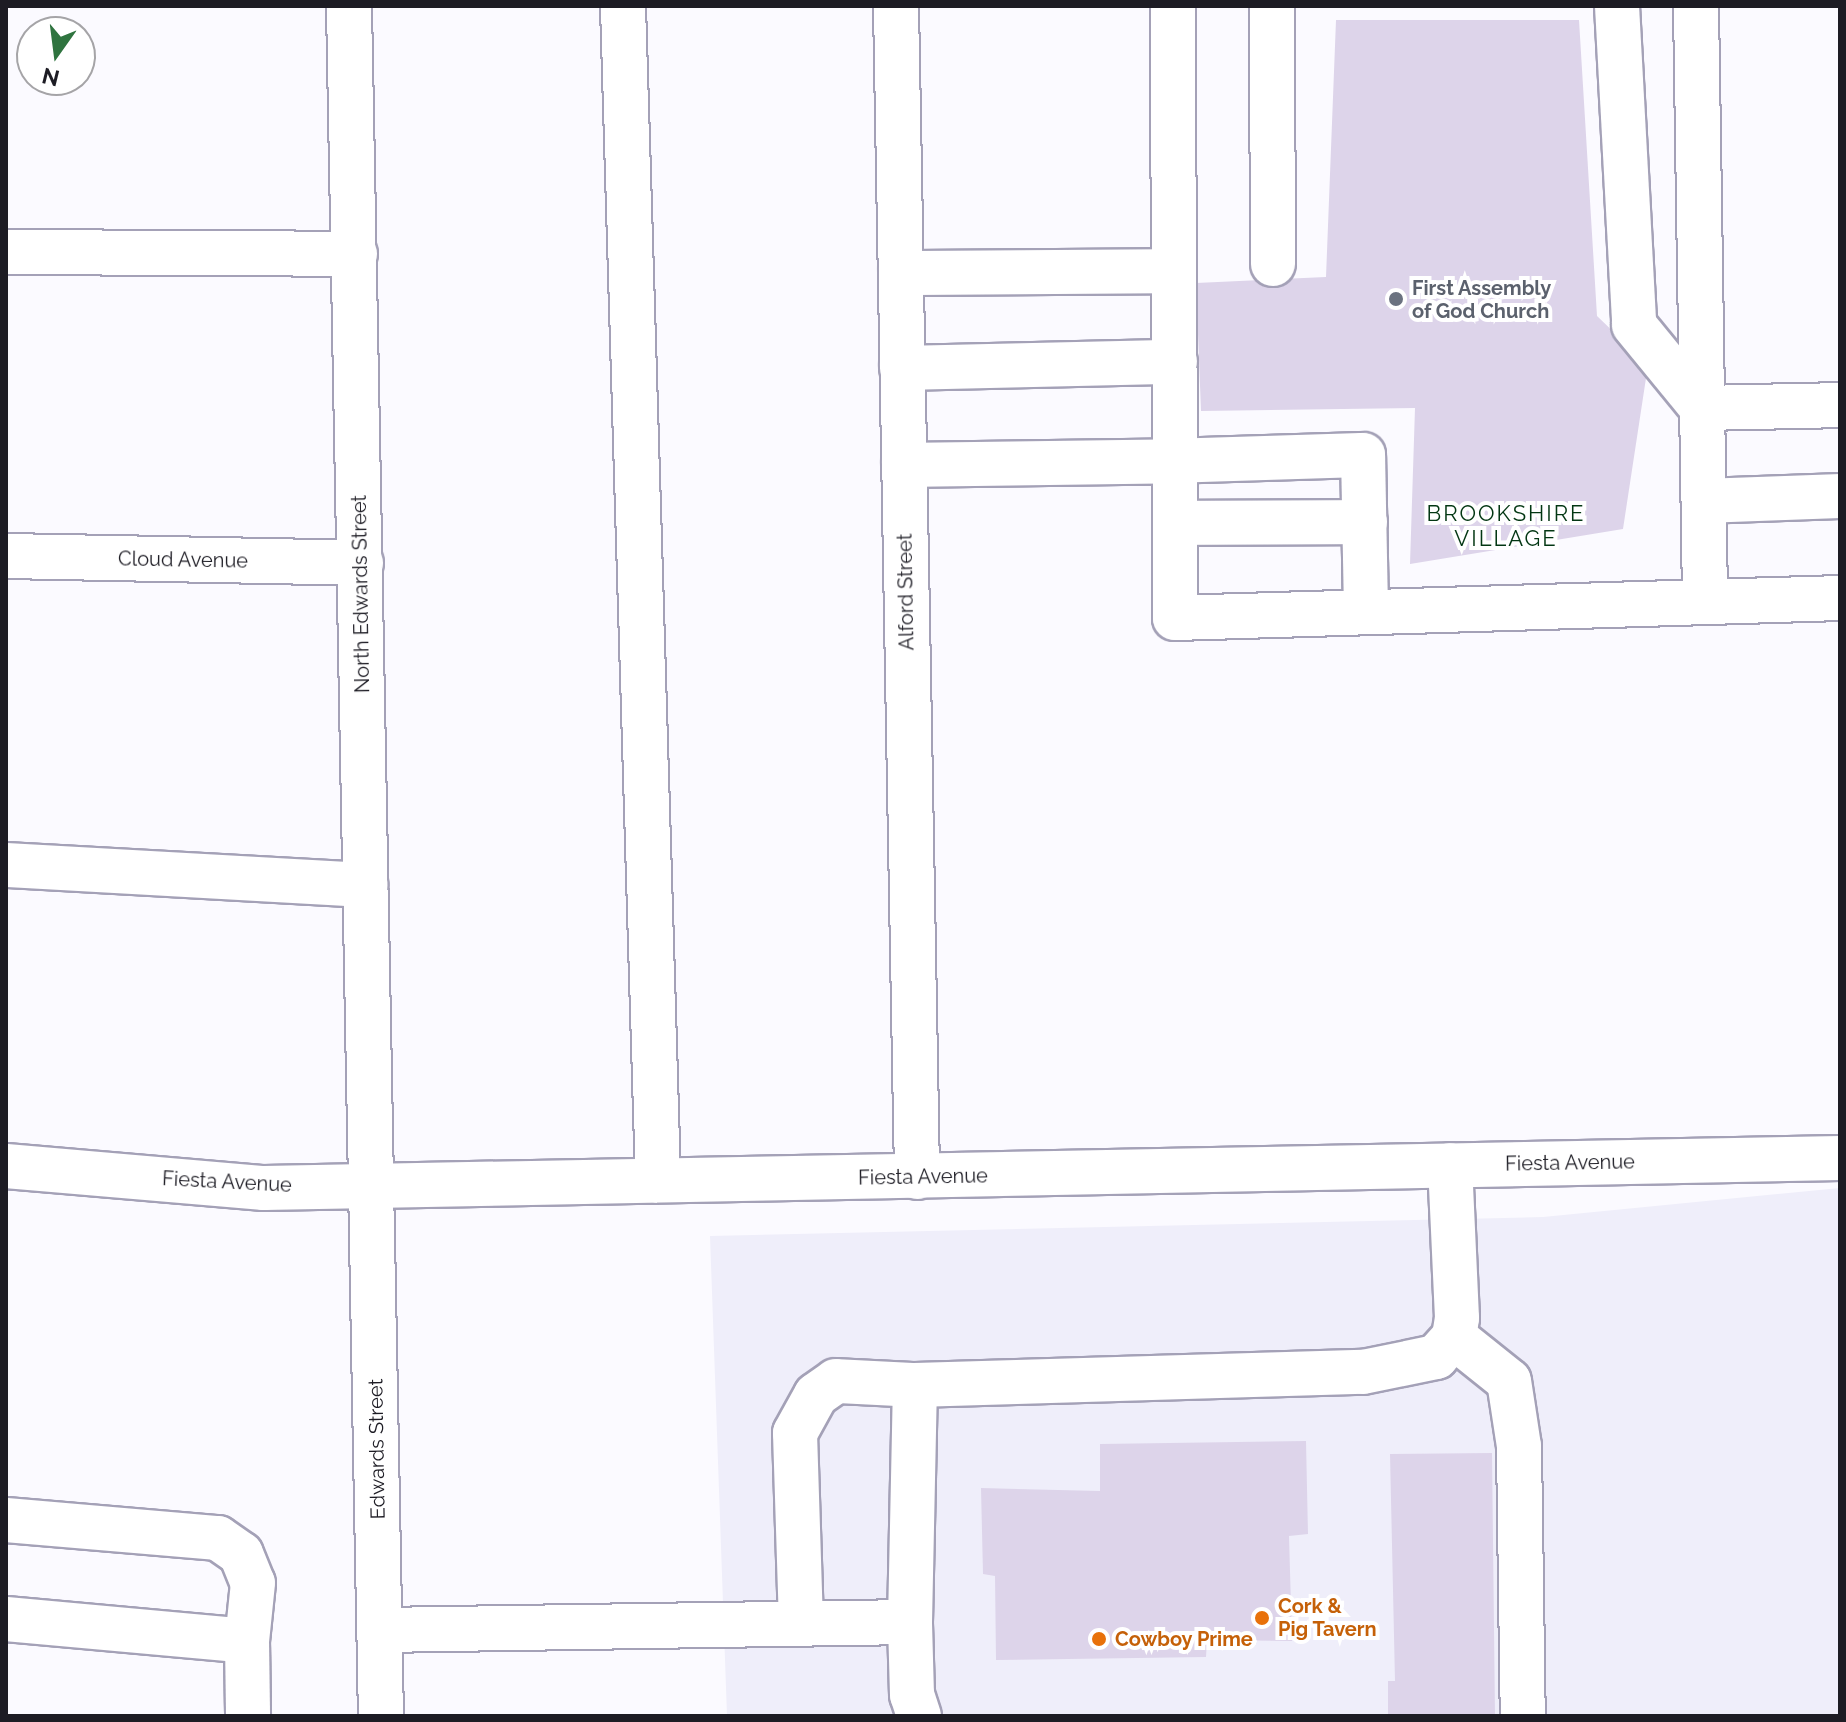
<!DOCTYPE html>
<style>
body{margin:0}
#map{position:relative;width:1846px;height:1722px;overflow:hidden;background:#fbfaff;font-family:Raleway,sans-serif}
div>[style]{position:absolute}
.built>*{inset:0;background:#efeefa}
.building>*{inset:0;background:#ddd4ea}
.roads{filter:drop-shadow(2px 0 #a4a1b7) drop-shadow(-2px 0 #a4a1b7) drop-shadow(0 2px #a4a1b7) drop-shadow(0 -2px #a4a1b7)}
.minor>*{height:44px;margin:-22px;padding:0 22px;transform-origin:22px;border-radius:22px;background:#fff}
.dots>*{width:22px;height:22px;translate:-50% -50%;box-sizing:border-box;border:4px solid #fff;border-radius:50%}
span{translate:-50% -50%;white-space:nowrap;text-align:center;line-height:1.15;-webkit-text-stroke:8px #fff;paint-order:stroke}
.worship-label{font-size:20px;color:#5b616d;font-weight:700}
.left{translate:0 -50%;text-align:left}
.street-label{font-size:20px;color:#1d1c24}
.food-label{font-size:20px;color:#c56008;font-weight:700}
.neighbourhood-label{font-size:22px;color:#033713;letter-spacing:2px}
.frame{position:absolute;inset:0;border:8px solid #1d1c24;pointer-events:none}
.north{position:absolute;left:16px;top:16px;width:80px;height:80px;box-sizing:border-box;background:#fff;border:2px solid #a5a4a7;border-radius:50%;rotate:194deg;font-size:22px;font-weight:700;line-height:32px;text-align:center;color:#1d1c24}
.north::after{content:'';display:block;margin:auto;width:28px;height:36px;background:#2f743f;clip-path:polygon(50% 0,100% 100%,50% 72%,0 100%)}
</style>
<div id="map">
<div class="built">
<div style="clip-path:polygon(1840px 1188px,1840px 1716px,727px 1716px,710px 1236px,1543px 1217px)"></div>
</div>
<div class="building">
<div style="clip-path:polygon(1336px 20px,1579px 20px,1597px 316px,1648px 365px,1623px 529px,1410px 564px,1415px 408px,1201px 411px,1196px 283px,1326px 277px)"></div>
<div style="clip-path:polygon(1306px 1441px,1308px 1534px,1289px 1536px,1292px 1641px,1207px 1640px,1206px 1657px,996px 1660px,995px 1576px,983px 1574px,981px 1488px,1100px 1491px,1100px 1444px)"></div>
<div style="clip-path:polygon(1492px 1453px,1495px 1716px,1388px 1716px,1388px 1681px,1395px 1681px,1390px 1454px)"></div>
</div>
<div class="roads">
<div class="minor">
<div style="left:349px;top:6px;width:1710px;rotate:88.93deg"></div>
<div style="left:623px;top:6px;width:1175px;rotate:88.29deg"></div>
<div style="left:896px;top:6px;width:1171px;rotate:88.97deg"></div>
<div style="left:1272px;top:6px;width:258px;rotate:89.8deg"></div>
<div style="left:1617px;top:6px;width:319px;rotate:86.9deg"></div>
<div style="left:1634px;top:325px;width:107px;rotate:50.7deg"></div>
<div style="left:1702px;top:408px;width:138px;rotate:-1.2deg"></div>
<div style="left:1696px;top:6px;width:596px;rotate:89.13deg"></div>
<div style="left:6px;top:252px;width:349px;rotate:0.3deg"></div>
<div style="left:901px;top:273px;width:273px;rotate:-0.4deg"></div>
<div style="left:902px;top:368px;width:273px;rotate:-1.3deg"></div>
<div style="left:904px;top:465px;width:271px;rotate:-0.8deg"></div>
<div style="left:1175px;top:461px;width:455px;rotate:-90.3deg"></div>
<div style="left:1704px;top:501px;width:136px;rotate:-2.1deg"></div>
<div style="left:1176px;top:523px;width:189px;rotate:-0.3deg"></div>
<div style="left:6px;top:556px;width:355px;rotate:1.1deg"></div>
<div style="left:1366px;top:610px;width:155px;rotate:-91.1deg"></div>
<div style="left:1363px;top:455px;width:188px;rotate:178.2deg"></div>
<div style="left:1175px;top:461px;width:157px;rotate:90deg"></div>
<div style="left:1175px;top:618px;width:665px;rotate:-1.72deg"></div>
<div style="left:6px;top:865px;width:360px;rotate:3.2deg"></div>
<div style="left:6px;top:1166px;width:259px;rotate:4.9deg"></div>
<div style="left:264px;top:1188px;width:1576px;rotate:-1.09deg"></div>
<div style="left:1454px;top:1337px;width:70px;rotate:38.7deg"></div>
<div style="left:1509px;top:1381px;width:66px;rotate:81.3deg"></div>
<div style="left:1519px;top:1446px;width:270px;rotate:89.2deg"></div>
<div style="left:6px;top:1520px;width:213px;rotate:4.9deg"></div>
<div style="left:218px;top:1538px;width:28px;rotate:35deg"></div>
<div style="left:241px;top:1554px;width:31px;rotate:68deg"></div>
<div style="left:253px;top:1583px;width:58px;rotate:95.9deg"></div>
<div style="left:6px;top:1619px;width:242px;rotate:5.2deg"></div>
<div style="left:247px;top:1641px;width:75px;rotate:89.2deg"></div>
<div style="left:801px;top:1624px;width:191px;rotate:-91.8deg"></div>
<div style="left:795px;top:1433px;width:43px;rotate:-61.1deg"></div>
<div style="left:816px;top:1395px;width:24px;rotate:-35deg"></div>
<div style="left:836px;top:1381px;width:79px;rotate:2.9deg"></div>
<div style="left:379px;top:1630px;width:531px;rotate:-0.86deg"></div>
<div style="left:919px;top:1716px;width:22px;rotate:-108deg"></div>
<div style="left:912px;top:1695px;width:73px;rotate:-91.6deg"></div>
<div style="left:910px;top:1622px;width:237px;rotate:-88.8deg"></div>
<div style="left:915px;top:1385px;width:448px;rotate:-1.7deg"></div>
<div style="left:1363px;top:1372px;width:75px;rotate:-11.6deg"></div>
<div style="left:1436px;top:1357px;width:27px;rotate:-48deg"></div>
<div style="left:1454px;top:1337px;width:19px;rotate:-81deg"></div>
<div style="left:1457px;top:1318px;width:153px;rotate:-92.6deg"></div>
</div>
</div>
<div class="dots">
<div style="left:1396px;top:299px;background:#6b7280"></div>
<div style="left:1262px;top:1618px;background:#e8710a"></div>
<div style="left:1099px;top:1639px;background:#e8710a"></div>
</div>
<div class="worship-label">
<span class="left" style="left:1412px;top:300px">First Assembly<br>of God Church</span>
</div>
<div class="street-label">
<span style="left:183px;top:560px;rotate:1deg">Cloud Avenue</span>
<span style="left:906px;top:592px;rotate:-91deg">Alford Street</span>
<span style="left:361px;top:594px;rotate:-91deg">North Edwards Street</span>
<span style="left:1570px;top:1163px;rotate:-1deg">Fiesta Avenue</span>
<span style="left:923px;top:1177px;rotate:-1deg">Fiesta Avenue</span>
<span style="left:227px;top:1182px;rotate:3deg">Fiesta Avenue</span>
<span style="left:377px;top:1449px;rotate:-91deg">Edwards Street</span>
</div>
<div class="food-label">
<span class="left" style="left:1278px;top:1618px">Cork &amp;<br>Pig Tavern</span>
<span class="left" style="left:1115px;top:1639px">Cowboy Prime</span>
</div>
<div class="neighbourhood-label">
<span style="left:1506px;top:526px">BROOKSHIRE<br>VILLAGE</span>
</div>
<div class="frame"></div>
<div class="north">N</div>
</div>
